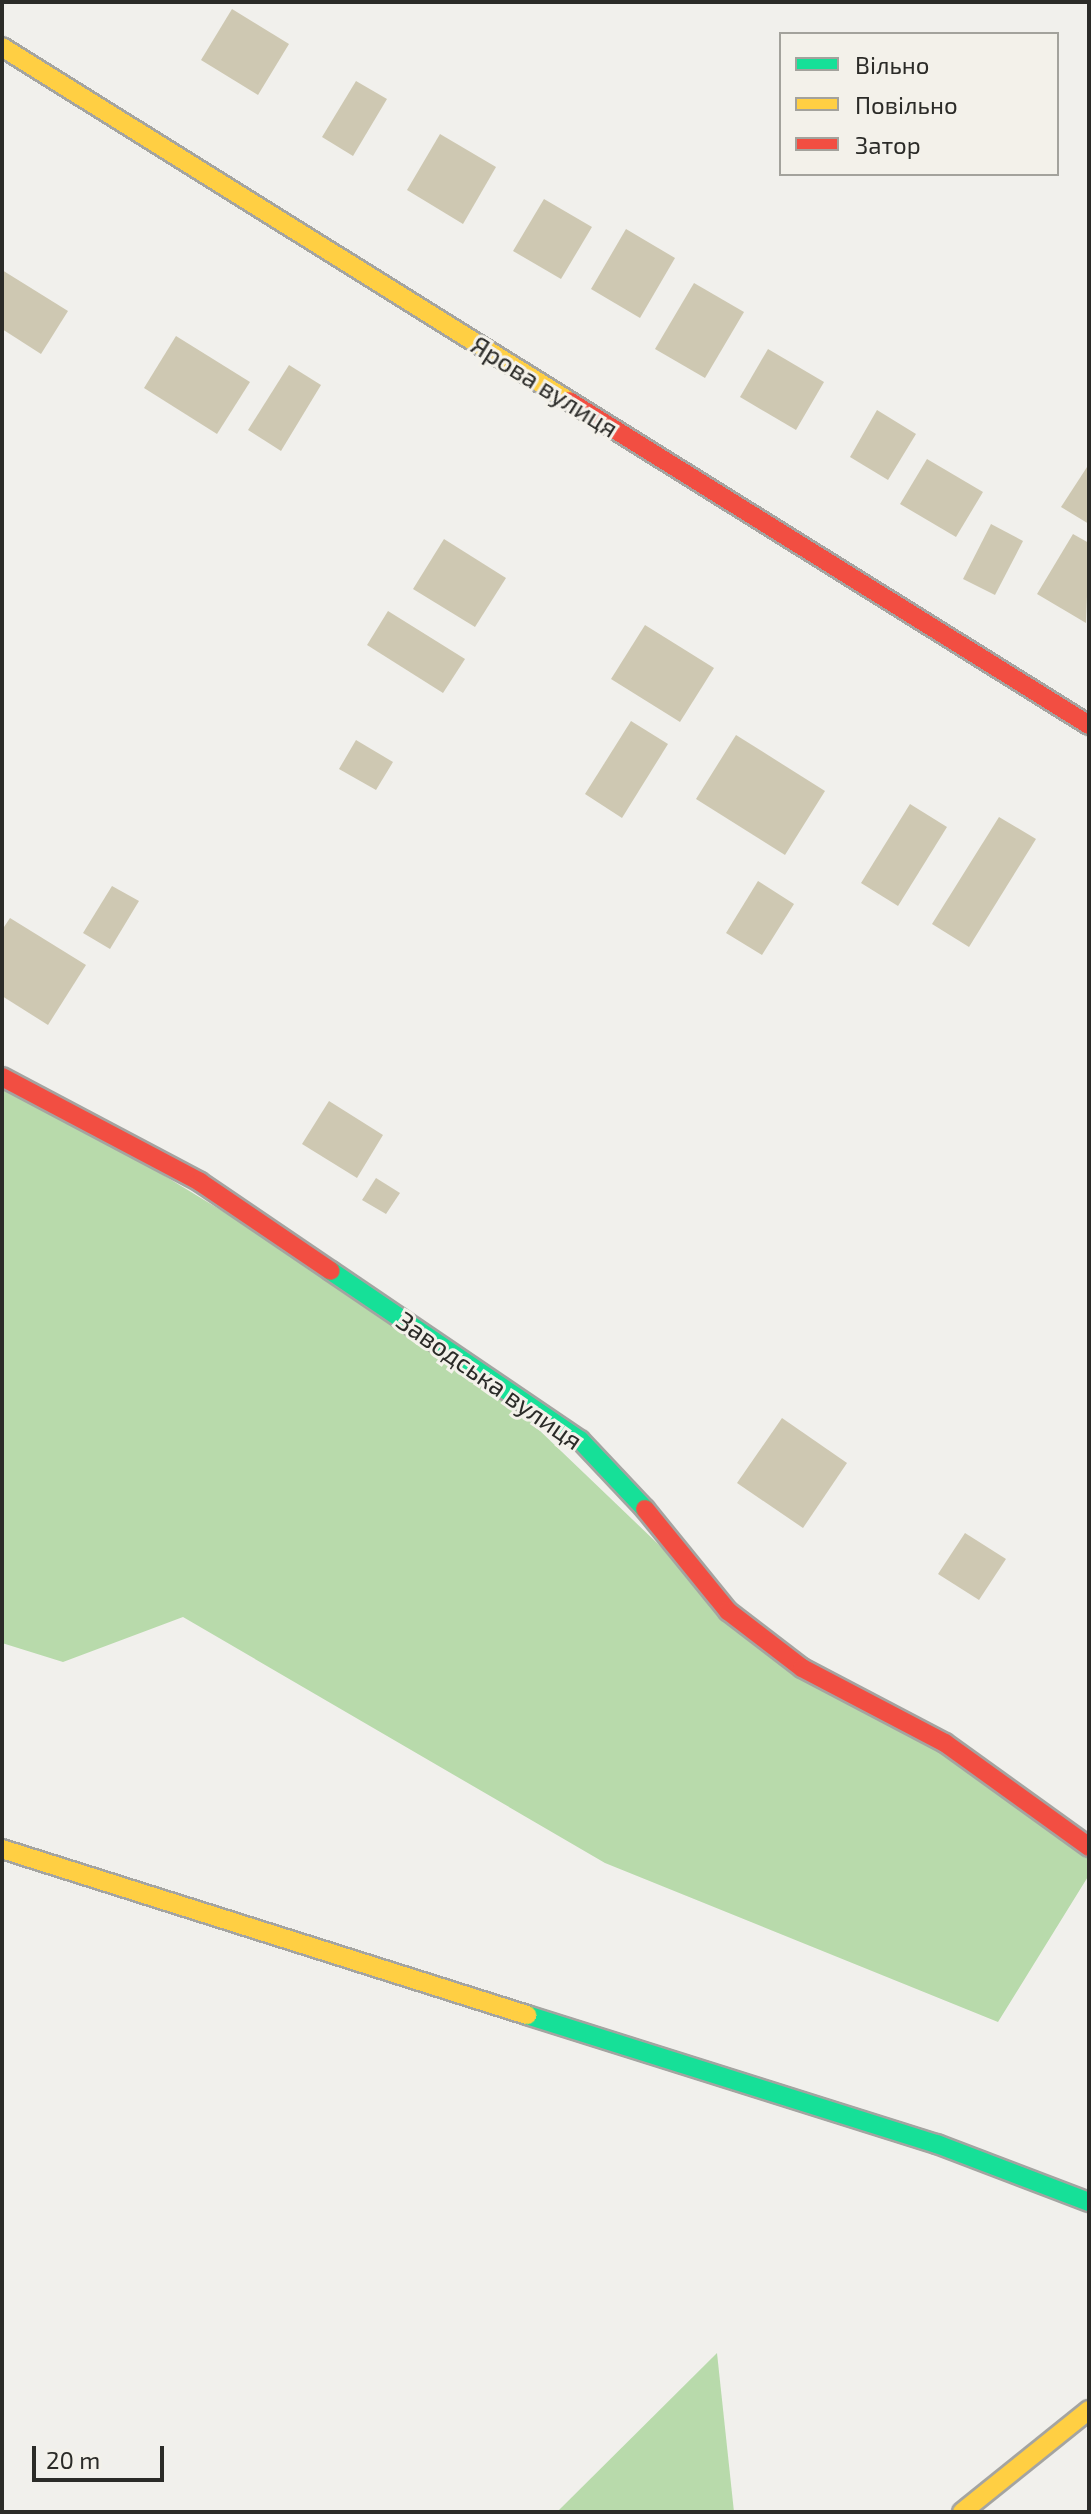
<!DOCTYPE html>
<meta charset="utf-8">
<style>
body{margin:0}
#map{position:relative;width:1091px;height:2514px;overflow:hidden;background:#f1f0ec;font-family:"Exo 2",sans-serif}
div>[style]{position:absolute}
.forest>*{inset:0;background:#b8daab}
.building>*{inset:0;background:#cec8b2}
.roads{filter:drop-shadow(2px 0 #a4a4a1) drop-shadow(-2px 0 #a4a4a1) drop-shadow(0 2px #a4a4a1) drop-shadow(0 -2px #a4a4a1)}
.fast>*{height:18px;margin:-9px;padding:0 9px;transform-origin:9px;border-radius:9px;background:#16e098}
.slow>*{height:18px;margin:-9px;padding:0 9px;transform-origin:9px;border-radius:9px;background:#ffcf43}
.jam>*{height:18px;margin:-9px;padding:0 9px;transform-origin:9px;border-radius:9px;background:#f24e42}
span{translate:-50% -50%;white-space:nowrap;text-align:center;line-height:1.15;-webkit-text-stroke:6px #f3f1ea;paint-order:stroke}
.street-label{font-size:26px;color:#2b2b28}
.frame{position:absolute;inset:0;border:4px solid #2b2b28;pointer-events:none}
.legend{position:absolute;left:779px;top:32px;width:280px;height:144px;box-sizing:border-box;background:#f3f1ea;border:2px solid #a3a29c;margin:0;padding:10px 14px;list-style:none;font-size:24px;color:#2b2b28}
.legend li{display:flex;align-items:center;gap:16px;height:40px}
.legend b{width:40px;border:2px solid #a3a29c}
.scale{position:absolute;left:32px;top:2446px;width:132px;height:36px;box-sizing:border-box;border:4px solid #2b2b28;border-top:0;padding-left:10px;font-size:24px;line-height:28px;white-space:nowrap;color:#2b2b28;-webkit-text-stroke:6px #f3f1ea;paint-order:stroke}
</style>
<div id="map">
<div class="forest">
<div style="clip-path:polygon(2px 1077px,464px 1358px,728px 1611px,1089px 1847px,1089px 1875px,998px 2022px,605px 1863px,183px 1617px,63px 1662px,2px 1643px)"></div>
<div style="clip-path:polygon(717px 2353px,734px 2512px,557px 2512px)"></div>
</div>
<div class="building">
<div style="clip-path:polygon(232px 9px,289px 44px,258px 95px,201px 60px)"></div>
<div style="clip-path:polygon(356px 81px,387px 99px,353px 156px,322px 137px)"></div>
<div style="clip-path:polygon(440px 134px,496px 167px,463px 224px,407px 190px)"></div>
<div style="clip-path:polygon(544px 199px,592px 227px,561px 279px,513px 251px)"></div>
<div style="clip-path:polygon(626px 229px,675px 258px,640px 318px,591px 289px)"></div>
<div style="clip-path:polygon(2px 270px,68px 311px,41px 354px,2px 329px)"></div>
<div style="clip-path:polygon(694px 283px,744px 312px,705px 378px,655px 349px)"></div>
<div style="clip-path:polygon(176px 336px,250px 382px,217px 434px,144px 388px)"></div>
<div style="clip-path:polygon(768px 349px,824px 382px,796px 430px,740px 397px)"></div>
<div style="clip-path:polygon(289px 365px,321px 385px,281px 451px,248px 430px)"></div>
<div style="clip-path:polygon(877px 410px,916px 434px,888px 480px,850px 457px)"></div>
<div style="clip-path:polygon(927px 459px,983px 492px,956px 537px,900px 504px)"></div>
<div style="clip-path:polygon(1089px 464px,1089px 524px,1061px 507px)"></div>
<div style="clip-path:polygon(991px 524px,1023px 541px,995px 595px,963px 579px)"></div>
<div style="clip-path:polygon(1073px 534px,1089px 543px,1086px 623px,1037px 594px)"></div>
<div style="clip-path:polygon(444px 539px,506px 578px,475px 627px,413px 589px)"></div>
<div style="clip-path:polygon(388px 611px,465px 659px,443px 693px,367px 645px)"></div>
<div style="clip-path:polygon(645px 625px,714px 668px,680px 722px,611px 679px)"></div>
<div style="clip-path:polygon(631px 721px,668px 744px,622px 818px,585px 794px)"></div>
<div style="clip-path:polygon(736px 735px,825px 791px,785px 855px,696px 799px)"></div>
<div style="clip-path:polygon(356px 740px,393px 762px,376px 790px,339px 769px)"></div>
<div style="clip-path:polygon(910px 804px,947px 827px,898px 906px,861px 883px)"></div>
<div style="clip-path:polygon(999px 817px,1036px 839px,969px 947px,932px 924px)"></div>
<div style="clip-path:polygon(758px 881px,794px 904px,762px 955px,726px 933px)"></div>
<div style="clip-path:polygon(112px 886px,139px 901px,110px 949px,83px 933px)"></div>
<div style="clip-path:polygon(10px 918px,86px 965px,48px 1025px,2px 996px,2px 930px)"></div>
<div style="clip-path:polygon(329px 1101px,383px 1135px,357px 1178px,302px 1144px)"></div>
<div style="clip-path:polygon(376px 1178px,400px 1193px,386px 1214px,362px 1200px)"></div>
<div style="clip-path:polygon(782px 1418px,847px 1463px,803px 1528px,737px 1483px)"></div>
<div style="clip-path:polygon(965px 1533px,1006px 1559px,979px 1600px,938px 1574px)"></div>
</div>
<div class="roads">
<div class="fast">
<div style="left:331px;top:1271px;width:301px;rotate:34.2deg"></div>
<div style="left:580px;top:1440px;width:95px;rotate:46.7deg"></div>
<div style="left:527px;top:2015px;width:430px;rotate:17.5deg"></div>
<div style="left:937px;top:2144px;width:163px;rotate:20.9deg"></div>
</div>
<div class="slow">
<div style="left:2px;top:47px;width:668px;rotate:31.98deg"></div>
<div style="left:2px;top:1849px;width:551px;rotate:17.55deg"></div>
<div style="left:962px;top:2512px;width:163px;rotate:-38.8deg"></div>
</div>
<div class="jam">
<div style="left:569px;top:401px;width:613px;rotate:31.93deg"></div>
<div style="left:2px;top:1077px;width:224px;rotate:27.9deg"></div>
<div style="left:200px;top:1182px;width:158px;rotate:34.2deg"></div>
<div style="left:645px;top:1509px;width:132px;rotate:50.9deg"></div>
<div style="left:728px;top:1611px;width:93px;rotate:37.6deg"></div>
<div style="left:802px;top:1668px;width:161px;rotate:27.7deg"></div>
<div style="left:945px;top:1743px;width:178px;rotate:35.8deg"></div>
</div>
</div>
<div class="street-label">
<span style="left:545px;top:386px;rotate:32deg">Ярова вулиця</span>
<span style="left:490px;top:1380px;rotate:35deg">Заводська вулиця</span>
</div>
<div class="frame"></div>
<ul class="legend">
<li><b style="height:10px;background:#16e098"></b>Вільно</li>
<li><b style="height:10px;background:#ffcf43"></b>Повільно</li>
<li><b style="height:10px;background:#f24e42"></b>Затор</li>
</ul>
<div class="scale">20 m</div>
</div>
